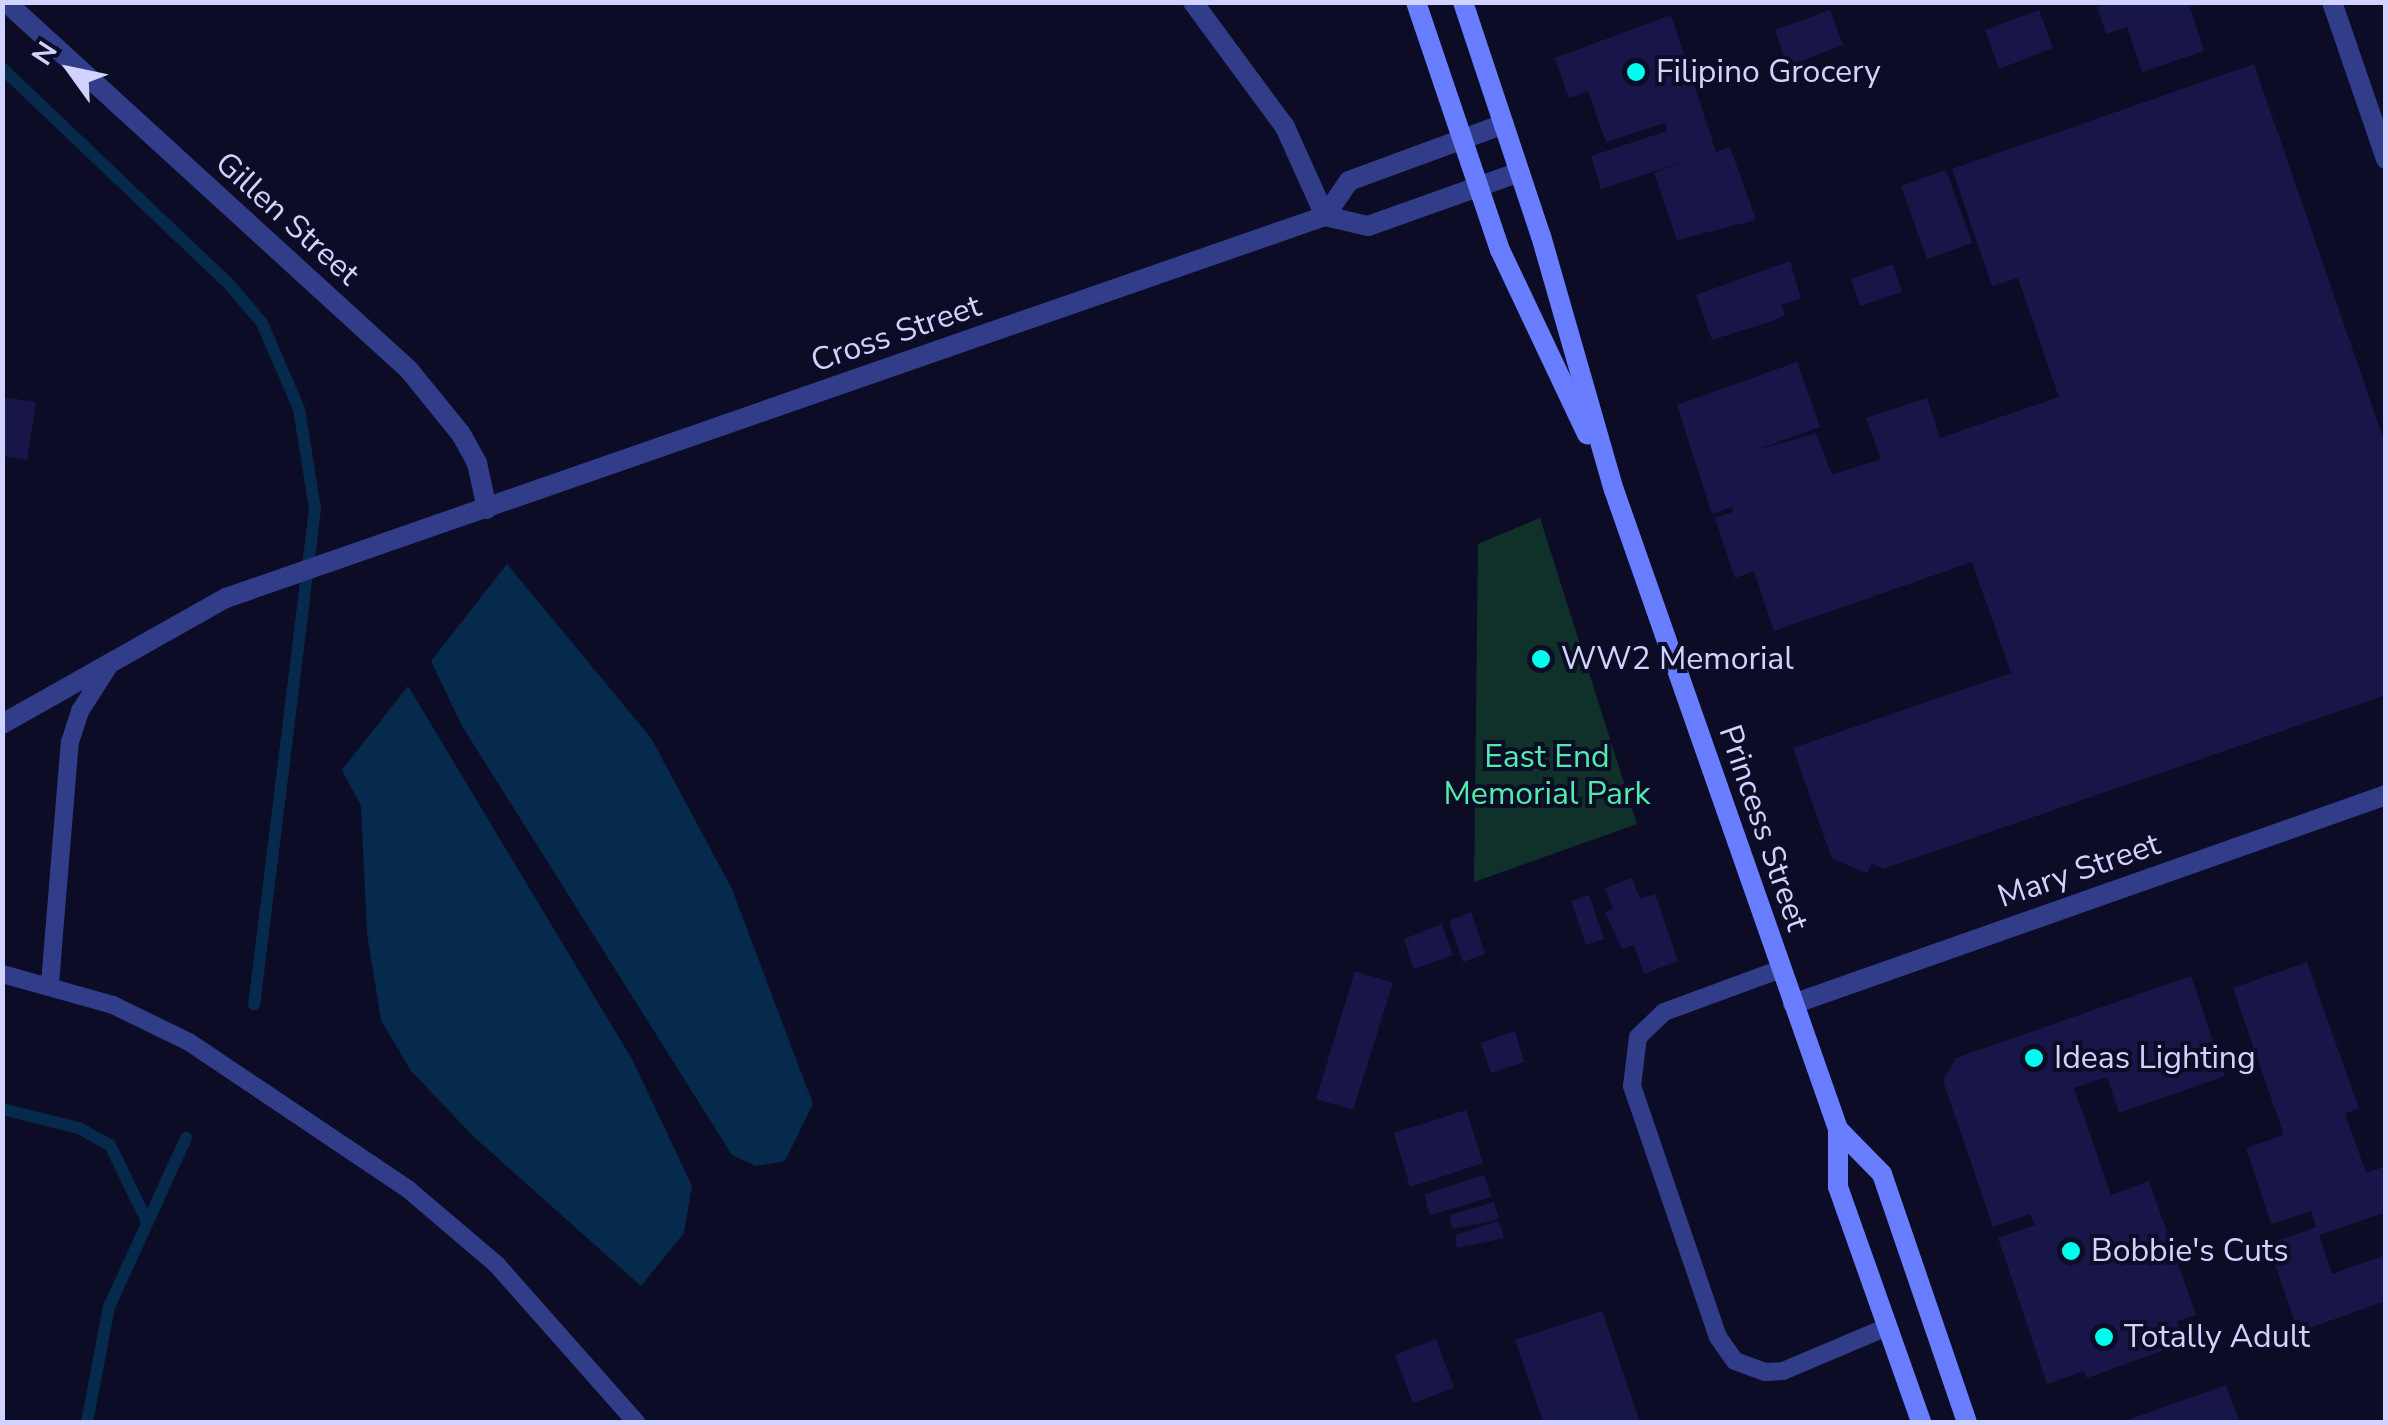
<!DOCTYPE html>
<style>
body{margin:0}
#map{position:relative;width:2388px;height:1425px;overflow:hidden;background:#0c0c26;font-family:"Nunito Sans",sans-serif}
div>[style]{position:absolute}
.green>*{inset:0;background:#0f312a}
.water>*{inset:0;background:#062a4b}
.stream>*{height:12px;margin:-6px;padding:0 6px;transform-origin:6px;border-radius:6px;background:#062a4b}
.building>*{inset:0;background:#181649}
.lane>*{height:18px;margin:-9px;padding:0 9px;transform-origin:9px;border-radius:9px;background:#323d8a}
.street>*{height:20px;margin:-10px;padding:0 10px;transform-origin:10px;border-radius:10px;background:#323d8a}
.secondary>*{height:20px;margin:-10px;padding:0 10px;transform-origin:10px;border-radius:10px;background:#687dff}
.dots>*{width:28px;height:28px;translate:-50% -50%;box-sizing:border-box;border:5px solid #0c0c26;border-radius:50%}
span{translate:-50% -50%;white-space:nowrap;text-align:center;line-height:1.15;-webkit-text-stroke:8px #0c0c26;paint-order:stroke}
.poi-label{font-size:32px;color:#d1d3ff}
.left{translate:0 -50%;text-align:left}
.street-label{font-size:32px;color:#d1d3ff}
.park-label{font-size:32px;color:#51ecac}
.frame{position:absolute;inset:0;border:5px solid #d1d3ff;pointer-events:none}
.north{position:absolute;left:20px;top:20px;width:100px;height:100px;-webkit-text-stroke:8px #0c0c26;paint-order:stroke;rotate:303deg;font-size:28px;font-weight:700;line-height:40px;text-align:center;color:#d1d3ff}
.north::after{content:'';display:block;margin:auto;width:35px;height:45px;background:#d1d3ff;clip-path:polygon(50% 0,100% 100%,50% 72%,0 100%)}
</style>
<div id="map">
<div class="green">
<div style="clip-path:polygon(1540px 518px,1637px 824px,1474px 882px,1478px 544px)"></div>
</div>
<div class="water">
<div style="clip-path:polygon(507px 564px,651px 738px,732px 889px,813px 1104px,785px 1161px,756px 1166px,732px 1155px,462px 726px,431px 661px)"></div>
<div style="clip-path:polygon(408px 686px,633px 1061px,692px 1186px,684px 1233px,641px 1286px,474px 1137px,411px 1071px,381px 1020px,367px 934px,361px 806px,342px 770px)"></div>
</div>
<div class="stream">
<div style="left:2px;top:68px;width:312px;rotate:43.6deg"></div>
<div style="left:228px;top:283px;width:52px;rotate:49.6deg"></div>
<div style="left:262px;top:323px;width:94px;rotate:66.7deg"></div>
<div style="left:299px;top:409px;width:101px;rotate:80.9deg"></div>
<div style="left:315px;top:509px;width:499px;rotate:97deg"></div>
<div style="left:2px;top:1109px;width:79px;rotate:13.9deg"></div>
<div style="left:79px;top:1128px;width:35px;rotate:29deg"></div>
<div style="left:110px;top:1145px;width:82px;rotate:64.1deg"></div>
<div style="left:87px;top:1422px;width:117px;rotate:-79.2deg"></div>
<div style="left:109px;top:1307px;width:186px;rotate:-65.5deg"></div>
</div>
<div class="building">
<div style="clip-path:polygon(2109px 2px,2201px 2px,2190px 7px,2204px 51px,2142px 72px,2127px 27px,2106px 34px,2097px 7px)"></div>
<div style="clip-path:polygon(1830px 10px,1843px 45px,1787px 66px,1775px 30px)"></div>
<div style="clip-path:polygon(2039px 10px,2053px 48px,1999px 69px,1985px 30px)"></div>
<div style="clip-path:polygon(1671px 15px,1716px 152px,1730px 147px,1756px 220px,1677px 240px,1654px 173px,1689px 160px,1601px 189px,1591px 156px,1667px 131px,1665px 123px,1606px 142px,1588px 91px,1569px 98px,1555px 58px)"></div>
<div style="clip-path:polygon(2254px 64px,2386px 446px,2386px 695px,1883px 869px,1872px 863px,1867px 873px,1832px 859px,1793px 748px,2011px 673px,1972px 562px,1774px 631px,1754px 571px,1735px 578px,1715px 518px,1733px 512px,1732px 507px,1712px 514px,1677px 405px,1797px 362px,1820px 427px,1750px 452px,1816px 433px,1832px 475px,1881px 459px,1866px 418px,1927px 398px,1940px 438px,2059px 397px,2018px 278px,1992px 286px,1952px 169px)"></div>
<div style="clip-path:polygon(1946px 170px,1972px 243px,1927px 259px,1901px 186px)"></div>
<div style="clip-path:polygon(1790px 261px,1801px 299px,1781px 305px,1785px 315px,1772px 321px,1712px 340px,1696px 295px)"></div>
<div style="clip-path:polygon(1893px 264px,1902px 292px,1860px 306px,1851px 279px)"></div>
<div style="clip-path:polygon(2px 397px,36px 402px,27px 460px,2px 456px)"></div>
<div style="clip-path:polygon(1632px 878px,1640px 899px,1655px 894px,1678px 961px,1644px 974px,1634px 945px,1622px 949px,1605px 912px,1613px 909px,1605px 888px)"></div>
<div style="clip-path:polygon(1589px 895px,1604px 939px,1586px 945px,1571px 901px)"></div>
<div style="clip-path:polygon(1471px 912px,1485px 954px,1463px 962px,1449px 921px)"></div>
<div style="clip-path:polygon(1442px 924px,1453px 955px,1414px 969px,1404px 939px)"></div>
<div style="clip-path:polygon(2307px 962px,2359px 1109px,2345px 1113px,2366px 1173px,2386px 1166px,2386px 1212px,2319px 1235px,2332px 1274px,2386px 1255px,2386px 1301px,2298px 1332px,2268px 1244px,2316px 1227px,2311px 1211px,2271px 1224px,2246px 1148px,2284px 1135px,2233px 988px)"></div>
<div style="clip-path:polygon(1355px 971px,1393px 983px,1353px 1110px,1316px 1099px)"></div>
<div style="clip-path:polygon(2191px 976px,2225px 1076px,2119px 1113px,2107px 1077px,2074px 1088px,2111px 1195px,2149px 1181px,2196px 1315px,2177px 1321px,2184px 1343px,2087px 1378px,2084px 1371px,2047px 1384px,1998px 1238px,2035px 1225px,2030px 1214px,1993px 1227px,1943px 1081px,1956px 1058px)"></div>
<div style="clip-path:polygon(1515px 1031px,1524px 1062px,1491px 1073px,1481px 1043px)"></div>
<div style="clip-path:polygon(1466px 1110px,1483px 1163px,1410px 1187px,1394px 1133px)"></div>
<div style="clip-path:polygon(1484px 1175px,1491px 1197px,1431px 1215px,1428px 1211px,1425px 1194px)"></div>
<div style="clip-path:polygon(1494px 1202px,1499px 1219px,1452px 1229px,1450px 1215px)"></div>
<div style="clip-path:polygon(1499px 1221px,1504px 1238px,1457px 1248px,1455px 1235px)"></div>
<div style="clip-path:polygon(1602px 1311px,1640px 1422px,1543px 1422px,1515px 1340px)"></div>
<div style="clip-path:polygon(1436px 1339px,1454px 1388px,1413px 1403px,1395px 1355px)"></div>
<div style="clip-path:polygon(2226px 1385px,2239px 1421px,2122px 1422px)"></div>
</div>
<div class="lane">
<div style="left:1781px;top:969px;width:125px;rotate:159.8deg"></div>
<div style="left:1664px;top:1012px;width:36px;rotate:136deg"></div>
<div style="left:1638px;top:1037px;width:49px;rotate:97deg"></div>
<div style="left:1632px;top:1086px;width:265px;rotate:71.1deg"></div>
<div style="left:1718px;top:1337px;width:29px;rotate:55deg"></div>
<div style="left:1735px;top:1361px;width:32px;rotate:20deg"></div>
<div style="left:1765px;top:1372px;width:18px;rotate:-3deg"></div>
<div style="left:1783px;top:1371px;width:113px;rotate:-22.9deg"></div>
<div style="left:2px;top:974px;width:115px;rotate:15.6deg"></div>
<div style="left:113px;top:1005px;width:85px;rotate:26deg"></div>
<div style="left:189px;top:1042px;width:265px;rotate:33.9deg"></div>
<div style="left:409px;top:1190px;width:116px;rotate:40.4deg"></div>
<div style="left:497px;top:1265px;width:210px;rotate:48.5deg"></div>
<div style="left:50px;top:983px;width:242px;rotate:-85.3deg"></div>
<div style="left:70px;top:742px;width:33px;rotate:-72deg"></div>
<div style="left:80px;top:711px;width:54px;rotate:-57.2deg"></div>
</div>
<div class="street">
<div style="left:6px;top:2px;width:546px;rotate:42.4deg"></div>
<div style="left:409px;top:370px;width:82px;rotate:50.9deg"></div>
<div style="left:461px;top:434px;width:33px;rotate:61deg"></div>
<div style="left:477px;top:463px;width:47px;rotate:77.7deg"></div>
<div style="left:2332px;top:2px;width:166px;rotate:71deg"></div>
<div style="left:1504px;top:124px;width:165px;rotate:159.8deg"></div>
<div style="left:1349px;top:181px;width:42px;rotate:124.4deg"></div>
<div style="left:1325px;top:216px;width:44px;rotate:13.1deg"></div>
<div style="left:1368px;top:226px;width:161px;rotate:-19.6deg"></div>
<div style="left:2px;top:724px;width:257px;rotate:-29.4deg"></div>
<div style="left:226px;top:598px;width:1163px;rotate:-19.17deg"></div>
<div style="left:1325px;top:216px;width:98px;rotate:-114.2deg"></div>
<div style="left:1285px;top:127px;width:155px;rotate:-126.4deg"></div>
<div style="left:1793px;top:1004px;width:629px;rotate:-19.41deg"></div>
</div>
<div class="secondary">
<div style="left:1416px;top:2px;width:262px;rotate:71.3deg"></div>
<div style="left:1500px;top:250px;width:204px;rotate:64.7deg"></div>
<div style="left:1463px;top:2px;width:247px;rotate:71.6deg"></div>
<div style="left:1541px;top:236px;width:264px;rotate:74deg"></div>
<div style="left:1614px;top:490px;width:677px;rotate:70.68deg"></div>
<div style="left:1838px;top:1129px;width:58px;rotate:90deg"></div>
<div style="left:1838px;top:1187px;width:249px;rotate:70.5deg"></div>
<div style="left:1838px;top:1129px;width:63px;rotate:45.6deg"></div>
<div style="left:1882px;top:1174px;width:262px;rotate:71.1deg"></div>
</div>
<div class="dots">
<div style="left:1636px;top:72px;background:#00fced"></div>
<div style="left:1541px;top:659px;background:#00fced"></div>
<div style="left:2034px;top:1058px;background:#00fced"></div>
<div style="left:2071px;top:1251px;background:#00fced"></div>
<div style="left:2104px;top:1337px;background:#00fced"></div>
</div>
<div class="poi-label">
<span class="left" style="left:1656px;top:72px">Filipino Grocery</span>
<span class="left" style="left:1561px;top:659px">WW2 Memorial</span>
<span class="left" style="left:2054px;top:1058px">Ideas Lighting</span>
<span class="left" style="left:2091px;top:1251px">Bobbie's Cuts</span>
<span class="left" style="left:2124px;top:1337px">Totally Adult</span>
</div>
<div class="street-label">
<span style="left:287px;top:219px;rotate:42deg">Gillen Street</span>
<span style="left:896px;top:334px;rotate:-19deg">Cross Street</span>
<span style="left:1763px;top:828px;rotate:71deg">Princess Street</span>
<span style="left:2079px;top:871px;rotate:-19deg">Mary Street</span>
</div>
<div class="park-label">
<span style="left:1547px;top:776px">East End<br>Memorial Park</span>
</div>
<div class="frame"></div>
<div class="north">N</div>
</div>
